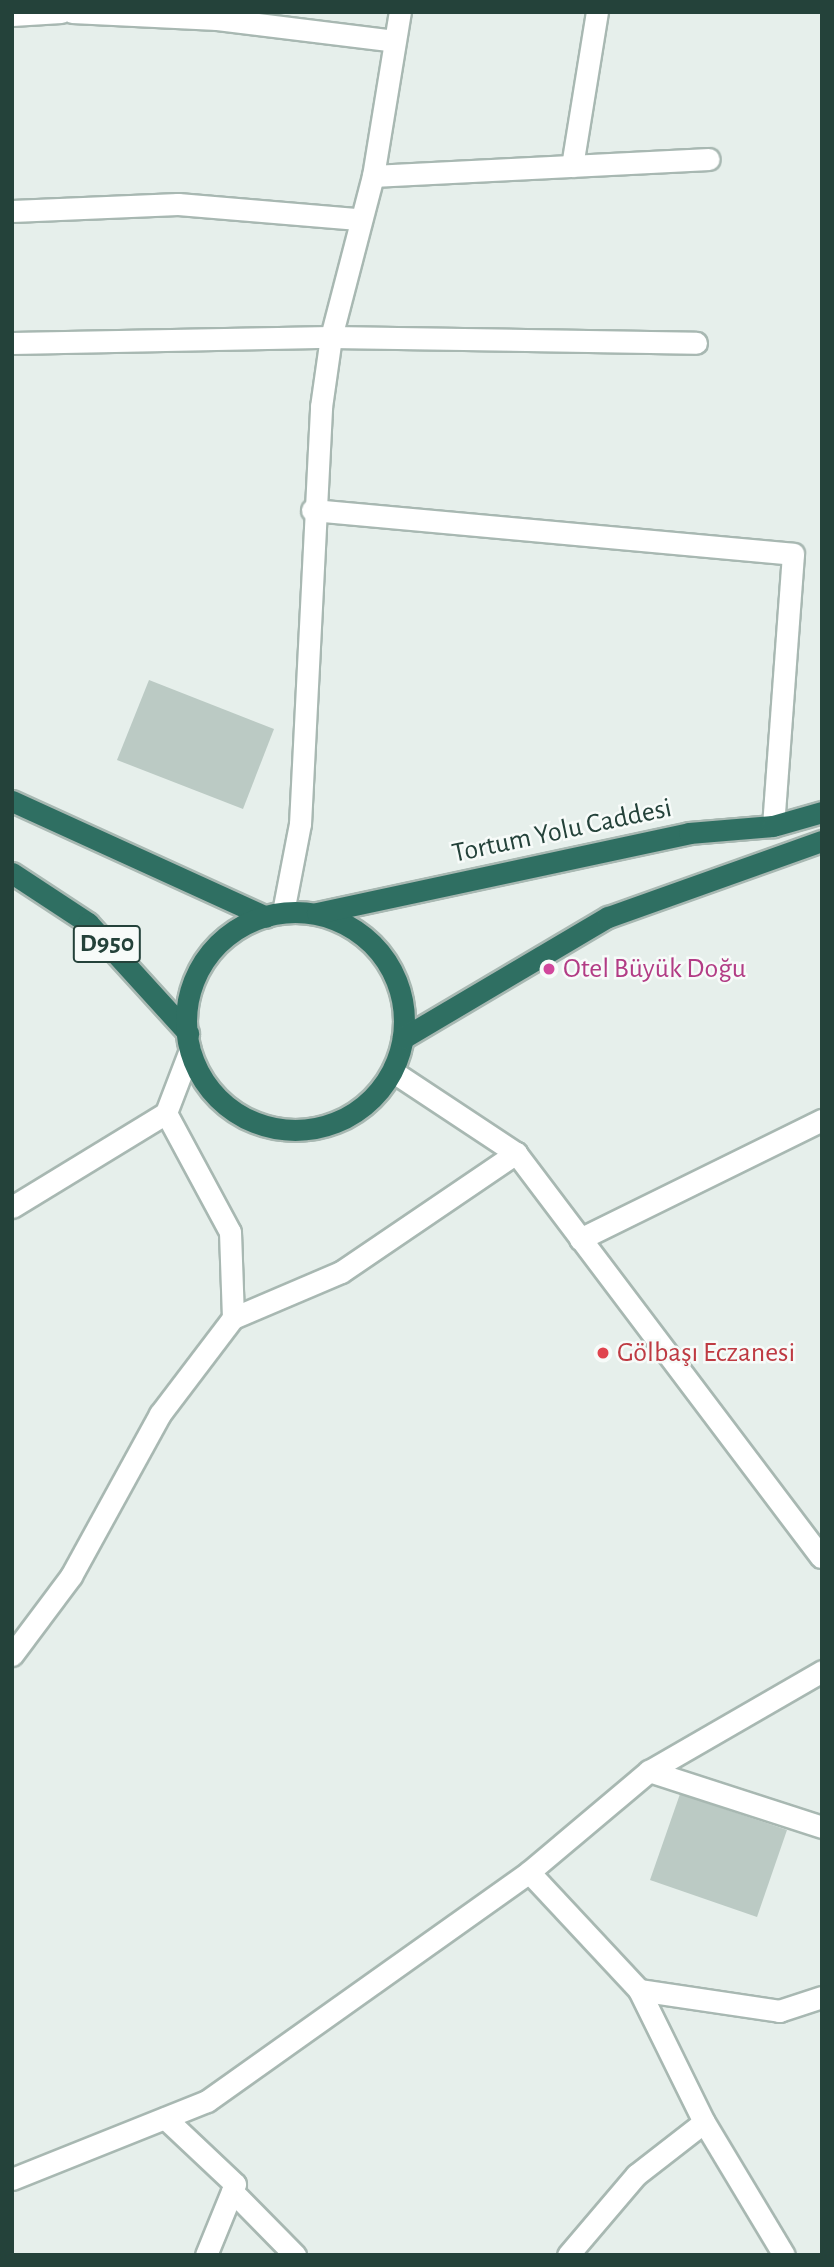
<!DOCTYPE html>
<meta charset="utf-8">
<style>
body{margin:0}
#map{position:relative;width:834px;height:2267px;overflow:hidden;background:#e6efeb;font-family:"Alegreya Sans",sans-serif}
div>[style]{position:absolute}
.building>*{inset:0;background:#bbcac4}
.roads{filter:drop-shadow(2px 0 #a8b8b2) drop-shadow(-2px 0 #a8b8b2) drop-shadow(0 2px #a8b8b2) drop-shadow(0 -2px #a8b8b2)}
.minor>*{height:21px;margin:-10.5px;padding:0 10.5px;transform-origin:10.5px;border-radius:10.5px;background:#fff}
.highway>*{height:21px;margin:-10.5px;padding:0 10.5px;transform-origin:10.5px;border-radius:10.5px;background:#2f6f62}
.highway>.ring{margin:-10.5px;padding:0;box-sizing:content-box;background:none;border:21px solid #2f6f62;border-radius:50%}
.dots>*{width:19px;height:19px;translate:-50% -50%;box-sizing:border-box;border:4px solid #f7fbf9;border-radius:50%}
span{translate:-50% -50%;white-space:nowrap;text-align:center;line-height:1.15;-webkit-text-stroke:5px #f7fbf9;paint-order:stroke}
.shield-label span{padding:2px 5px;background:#f7fbf9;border:2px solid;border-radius:5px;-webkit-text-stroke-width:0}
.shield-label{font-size:26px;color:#24423a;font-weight:700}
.street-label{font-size:28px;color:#24423a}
.hotel-label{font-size:28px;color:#b23c85}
.left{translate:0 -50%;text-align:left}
.health-label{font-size:28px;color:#be3a42}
.frame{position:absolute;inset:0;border:14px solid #24423a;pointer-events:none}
</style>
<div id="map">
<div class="building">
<div style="clip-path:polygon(149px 680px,274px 729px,243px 809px,117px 760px)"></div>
<div style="clip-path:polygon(680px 1794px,787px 1830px,757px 1917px,650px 1880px)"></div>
</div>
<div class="roads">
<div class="minor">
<div style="left:72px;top:12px;width:145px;rotate:2.8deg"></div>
<div style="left:217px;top:19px;width:179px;rotate:7deg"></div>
<div style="left:12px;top:15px;width:49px;rotate:-3.5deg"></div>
<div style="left:572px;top:166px;width:156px;rotate:-80.8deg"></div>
<div style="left:373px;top:176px;width:336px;rotate:-2.9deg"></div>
<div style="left:12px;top:211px;width:166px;rotate:-2.4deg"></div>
<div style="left:178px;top:204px;width:181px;rotate:4.8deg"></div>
<div style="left:12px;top:343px;width:319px;rotate:-1.1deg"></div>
<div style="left:331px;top:337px;width:365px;rotate:0.9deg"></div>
<div style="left:312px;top:510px;width:483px;rotate:5.2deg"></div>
<div style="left:793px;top:554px;width:273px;rotate:94.2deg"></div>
<div style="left:283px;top:912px;width:90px;rotate:-79.1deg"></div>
<div style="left:300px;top:824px;width:418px;rotate:-87.1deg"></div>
<div style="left:321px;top:407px;width:71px;rotate:-81.9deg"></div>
<div style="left:331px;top:337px;width:166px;rotate:-75.4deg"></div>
<div style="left:373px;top:176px;width:166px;rotate:-80.7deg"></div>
<div style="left:190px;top:1050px;width:67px;rotate:110.9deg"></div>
<div style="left:166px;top:1113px;width:135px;rotate:61.7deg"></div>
<div style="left:230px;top:1232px;width:86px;rotate:88deg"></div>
<div style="left:233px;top:1318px;width:117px;rotate:-23.1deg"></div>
<div style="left:341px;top:1272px;width:212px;rotate:-34.2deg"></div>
<div style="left:392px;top:1071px;width:149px;rotate:33.5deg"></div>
<div style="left:516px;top:1153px;width:506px;rotate:52.95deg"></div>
<div style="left:12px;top:1207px;width:180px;rotate:-31.4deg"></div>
<div style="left:580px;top:1239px;width:270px;rotate:-26.2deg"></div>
<div style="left:12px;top:1655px;width:99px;rotate:-53.2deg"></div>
<div style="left:71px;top:1576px;width:185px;rotate:-61.2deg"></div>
<div style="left:160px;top:1414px;width:121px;rotate:-52.8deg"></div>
<div style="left:649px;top:1771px;width:182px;rotate:17.9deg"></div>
<div style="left:529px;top:1872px;width:161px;rotate:47deg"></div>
<div style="left:639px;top:1990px;width:147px;rotate:63.8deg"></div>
<div style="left:704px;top:2122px;width:155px;rotate:59deg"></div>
<div style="left:639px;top:1990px;width:142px;rotate:8.5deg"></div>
<div style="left:779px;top:2011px;width:45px;rotate:-18deg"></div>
<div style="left:165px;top:2118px;width:96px;rotate:43.3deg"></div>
<div style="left:235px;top:2184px;width:77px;rotate:112.2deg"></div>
<div style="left:12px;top:2179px;width:210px;rotate:-21.8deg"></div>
<div style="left:207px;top:2101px;width:395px;rotate:-35.4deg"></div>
<div style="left:529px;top:1872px;width:157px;rotate:-40.1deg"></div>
<div style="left:649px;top:1771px;width:200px;rotate:-30deg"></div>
<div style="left:232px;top:2191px;width:90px;rotate:45.5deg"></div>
<div style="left:568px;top:2255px;width:105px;rotate:-49.6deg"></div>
<div style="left:636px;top:2175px;width:86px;rotate:-37.9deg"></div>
</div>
<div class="highway">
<div style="left:12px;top:801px;width:279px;rotate:24.5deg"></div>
<div style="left:12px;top:873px;width:91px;rotate:33.3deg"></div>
<div style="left:88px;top:923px;width:149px;rotate:47.7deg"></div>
<div class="ring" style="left:186px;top:912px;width:197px;height:197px"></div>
<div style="left:317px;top:913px;width:381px;rotate:-12.1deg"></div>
<div style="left:689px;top:833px;width:84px;rotate:-4.8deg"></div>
<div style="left:773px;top:826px;width:51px;rotate:-15.9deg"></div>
<div style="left:403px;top:1038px;width:238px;rotate:-30.6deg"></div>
<div style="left:608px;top:917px;width:227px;rotate:-19.6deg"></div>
</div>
</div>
<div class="dots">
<div style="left:549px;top:969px;background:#d1479c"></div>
<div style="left:603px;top:1353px;background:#e0444e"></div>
</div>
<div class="shield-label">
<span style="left:107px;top:944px">D950</span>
</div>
<div class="street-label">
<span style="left:562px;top:831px;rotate:-12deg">Tortum Yolu Caddesi</span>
</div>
<div class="hotel-label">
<span class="left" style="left:563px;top:969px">Otel Büyük Doğu</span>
</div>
<div class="health-label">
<span class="left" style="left:617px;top:1353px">Gölbaşı Eczanesi</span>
</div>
<div class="frame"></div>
</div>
